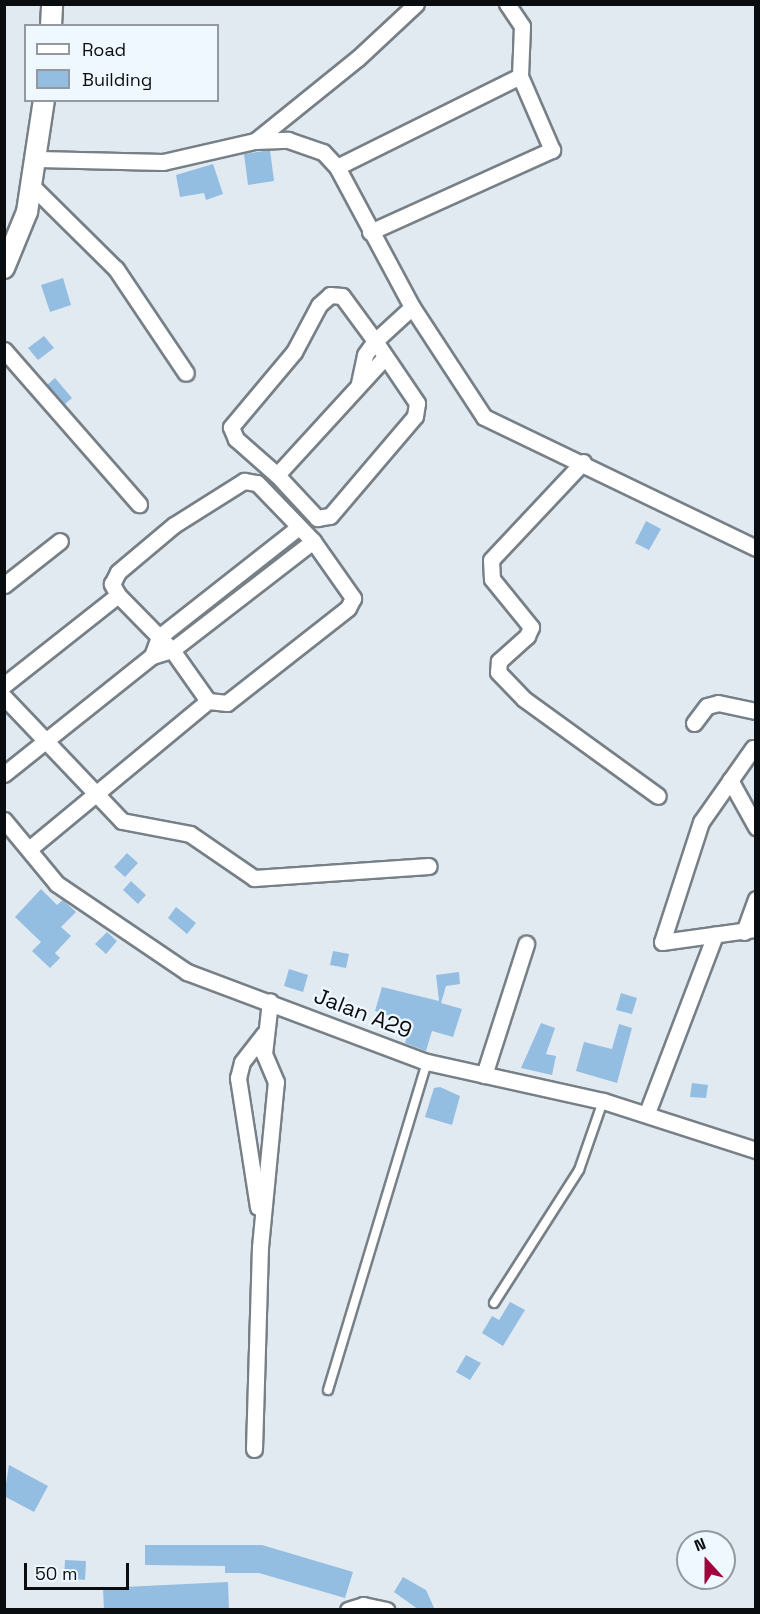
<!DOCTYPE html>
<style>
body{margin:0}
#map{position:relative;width:760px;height:1614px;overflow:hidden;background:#e1eaf1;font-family:"Space Grotesk",sans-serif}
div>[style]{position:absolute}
.building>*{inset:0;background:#94bde2}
.roads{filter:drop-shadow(2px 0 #788087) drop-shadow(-2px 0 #788087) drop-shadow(0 2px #788087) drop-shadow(0 -2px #788087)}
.service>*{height:8px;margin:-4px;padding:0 4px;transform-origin:4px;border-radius:4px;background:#fff}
.minor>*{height:15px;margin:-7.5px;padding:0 7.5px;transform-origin:7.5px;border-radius:7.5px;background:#fff}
.tertiary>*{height:20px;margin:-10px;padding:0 10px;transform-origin:10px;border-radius:10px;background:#fff}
span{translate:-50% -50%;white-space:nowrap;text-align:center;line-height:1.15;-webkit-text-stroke:4.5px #eff7ff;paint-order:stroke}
.street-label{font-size:22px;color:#0a0d0f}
.frame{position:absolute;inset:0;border:6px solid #0a0d0f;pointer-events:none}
.legend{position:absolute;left:24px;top:24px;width:195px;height:78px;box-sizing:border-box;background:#eff7ff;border:2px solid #93999f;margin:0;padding:8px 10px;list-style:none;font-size:18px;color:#0a0d0f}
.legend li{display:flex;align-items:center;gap:12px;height:30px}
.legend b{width:30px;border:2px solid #93999f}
.north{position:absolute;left:676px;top:1530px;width:60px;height:60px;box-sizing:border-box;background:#eff7ff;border:2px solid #93999f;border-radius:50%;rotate:339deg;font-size:16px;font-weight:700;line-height:24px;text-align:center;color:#0a0d0f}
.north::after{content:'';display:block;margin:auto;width:21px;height:27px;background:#a0023e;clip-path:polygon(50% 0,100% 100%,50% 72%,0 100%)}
.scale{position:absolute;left:24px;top:1563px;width:105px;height:27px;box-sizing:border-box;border:3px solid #0a0d0f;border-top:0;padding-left:8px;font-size:18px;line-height:21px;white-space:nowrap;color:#0a0d0f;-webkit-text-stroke:4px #eff7ff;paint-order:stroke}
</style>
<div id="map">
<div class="building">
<div style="clip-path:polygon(270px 150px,274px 181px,248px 185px,244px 154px)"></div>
<div style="clip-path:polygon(213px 164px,223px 194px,206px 200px,204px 193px,180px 197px,176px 175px)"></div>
<div style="clip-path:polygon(63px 278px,71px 305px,50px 312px,41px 285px)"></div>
<div style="clip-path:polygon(44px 336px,54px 348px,38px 360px,28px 348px)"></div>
<div style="clip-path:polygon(55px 378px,72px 398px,65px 404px,47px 385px)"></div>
<div style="clip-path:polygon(646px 521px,661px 529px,649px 550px,635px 543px)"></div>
<div style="clip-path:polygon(127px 853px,138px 863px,125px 877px,114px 867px)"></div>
<div style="clip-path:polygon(131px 881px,146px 895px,138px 904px,123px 890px)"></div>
<div style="clip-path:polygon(41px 889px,57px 905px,63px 900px,76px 912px,61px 927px,71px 936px,55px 953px,60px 958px,50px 968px,32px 951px,41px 942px,15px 917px)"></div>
<div style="clip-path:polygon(176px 907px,196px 923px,187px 934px,168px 918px)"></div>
<div style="clip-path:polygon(107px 932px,117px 941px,106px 954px,95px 944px)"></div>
<div style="clip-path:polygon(333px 951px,349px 954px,346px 968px,330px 965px)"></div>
<div style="clip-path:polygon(289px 969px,308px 975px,303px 992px,284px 986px)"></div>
<div style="clip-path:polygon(459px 972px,460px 984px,446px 986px,441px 1003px,462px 1009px,453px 1037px,432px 1031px,426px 1051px,405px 1043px,411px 1023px,375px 1011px,382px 987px,439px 1001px,436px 975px)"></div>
<div style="clip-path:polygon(621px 993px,637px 998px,632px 1014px,616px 1010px)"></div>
<div style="clip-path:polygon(541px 1023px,555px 1028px,546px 1054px,556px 1056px,552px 1075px,521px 1068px)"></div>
<div style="clip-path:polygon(619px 1024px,632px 1028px,617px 1083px,576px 1071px,584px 1042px,612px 1049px)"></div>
<div style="clip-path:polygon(692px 1083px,708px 1085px,706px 1098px,690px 1097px)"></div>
<div style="clip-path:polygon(440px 1087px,460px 1096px,452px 1125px,425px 1117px,434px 1088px)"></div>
<div style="clip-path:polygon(510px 1302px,525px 1310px,503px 1346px,482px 1333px,492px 1316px,499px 1320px)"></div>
<div style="clip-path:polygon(466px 1355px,481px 1363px,470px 1380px,456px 1372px)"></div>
<div style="clip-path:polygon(9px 1465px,48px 1486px,34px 1512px,4px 1496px)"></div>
<div style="clip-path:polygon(145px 1545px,262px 1545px,353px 1572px,345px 1598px,259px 1573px,225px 1573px,225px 1566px,145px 1565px)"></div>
<div style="clip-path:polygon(65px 1560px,86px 1561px,85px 1580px,64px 1578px)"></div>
<div style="clip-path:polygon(403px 1577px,426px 1590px,435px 1610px,419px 1610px,394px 1592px)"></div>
<div style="clip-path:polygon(228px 1582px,229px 1610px,104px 1610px,103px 1588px)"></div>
</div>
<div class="roads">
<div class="service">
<div style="left:494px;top:1303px;width:158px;rotate:-57.4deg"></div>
<div style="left:579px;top:1170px;width:73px;rotate:-70.8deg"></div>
<div style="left:328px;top:1390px;width:343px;rotate:-73.2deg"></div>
</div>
<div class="minor">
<div style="left:255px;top:141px;width:132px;rotate:-38.9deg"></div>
<div style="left:358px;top:58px;width:79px;rotate:-43deg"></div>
<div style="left:38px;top:159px;width:125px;rotate:1.4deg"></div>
<div style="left:163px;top:162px;width:94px;rotate:-12.9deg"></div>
<div style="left:255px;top:141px;width:33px;rotate:-2deg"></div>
<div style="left:288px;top:140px;width:37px;rotate:19deg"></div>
<div style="left:323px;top:152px;width:21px;rotate:47deg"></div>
<div style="left:337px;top:167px;width:159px;rotate:61.8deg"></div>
<div style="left:412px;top:307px;width:131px;rotate:56.8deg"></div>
<div style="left:484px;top:417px;width:302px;rotate:25.7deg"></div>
<div style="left:337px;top:167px;width:204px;rotate:-26.4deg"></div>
<div style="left:32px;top:186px;width:118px;rotate:44.7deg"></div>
<div style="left:116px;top:269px;width:125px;rotate:56.1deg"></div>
<div style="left:370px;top:232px;width:200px;rotate:-24.3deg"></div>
<div style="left:552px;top:150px;width:81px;rotate:-113.4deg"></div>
<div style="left:520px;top:76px;width:50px;rotate:-87.7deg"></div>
<div style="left:522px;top:26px;width:27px;rotate:-124deg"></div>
<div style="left:4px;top:350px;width:205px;rotate:48.8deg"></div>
<div style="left:385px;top:357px;width:160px;rotate:132.5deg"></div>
<div style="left:277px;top:475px;width:59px;rotate:47.1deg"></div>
<div style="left:317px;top:518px;width:13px;rotate:-9deg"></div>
<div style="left:330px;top:516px;width:131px;rotate:-49.6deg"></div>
<div style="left:415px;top:416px;width:13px;rotate:-81deg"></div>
<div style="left:417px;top:403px;width:75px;rotate:-124.1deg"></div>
<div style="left:375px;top:341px;width:50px;rotate:-42.6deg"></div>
<div style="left:583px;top:462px;width:134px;rotate:133.2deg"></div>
<div style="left:491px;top:560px;width:19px;rotate:87deg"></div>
<div style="left:492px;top:579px;width:62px;rotate:50.9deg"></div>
<div style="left:531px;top:627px;width:10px;rotate:114deg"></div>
<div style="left:527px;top:636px;width:38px;rotate:138deg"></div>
<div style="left:499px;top:661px;width:11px;rotate:95deg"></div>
<div style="left:498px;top:672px;width:37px;rotate:46deg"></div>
<div style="left:524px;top:699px;width:165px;rotate:35.9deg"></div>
<div style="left:277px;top:475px;width:55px;rotate:-138.7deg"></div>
<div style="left:236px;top:439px;width:13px;rotate:-113deg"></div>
<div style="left:231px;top:427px;width:98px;rotate:-50deg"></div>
<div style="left:294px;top:352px;width:53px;rotate:-62deg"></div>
<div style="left:319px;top:305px;width:15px;rotate:-42deg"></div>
<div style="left:330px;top:295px;width:12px;rotate:5deg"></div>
<div style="left:342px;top:296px;width:56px;rotate:53.7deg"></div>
<div style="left:375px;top:341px;width:17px;rotate:126deg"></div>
<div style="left:365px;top:355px;width:30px;rotate:102deg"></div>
<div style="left:4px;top:585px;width:71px;rotate:-38.2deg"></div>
<div style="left:118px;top:595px;width:77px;rotate:45.5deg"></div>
<div style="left:172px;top:650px;width:62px;rotate:54.8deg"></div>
<div style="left:152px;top:656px;width:20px;rotate:-70deg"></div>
<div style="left:159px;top:637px;width:178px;rotate:-38.2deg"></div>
<div style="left:4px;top:685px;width:145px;rotate:-38.3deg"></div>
<div style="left:118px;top:595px;width:13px;rotate:-119deg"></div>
<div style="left:112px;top:584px;width:13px;rotate:-63deg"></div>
<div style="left:118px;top:572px;width:73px;rotate:-40deg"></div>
<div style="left:174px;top:525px;width:83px;rotate:-32.2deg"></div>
<div style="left:244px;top:481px;width:13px;rotate:9deg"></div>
<div style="left:257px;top:483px;width:81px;rotate:46deg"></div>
<div style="left:313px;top:541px;width:70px;rotate:54.9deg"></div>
<div style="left:353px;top:598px;width:11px;rotate:117deg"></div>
<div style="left:348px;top:608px;width:154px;rotate:141.9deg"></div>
<div style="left:227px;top:703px;width:19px;rotate:-174deg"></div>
<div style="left:208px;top:701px;width:232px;rotate:140.4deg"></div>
<div style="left:4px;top:697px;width:171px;rotate:46.4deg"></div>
<div style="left:122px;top:821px;width:69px;rotate:10.8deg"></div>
<div style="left:190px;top:834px;width:78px;rotate:34.5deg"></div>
<div style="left:254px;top:878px;width:175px;rotate:-3.9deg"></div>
<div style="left:694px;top:723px;width:21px;rotate:-53deg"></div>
<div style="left:707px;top:706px;width:11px;rotate:-15deg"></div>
<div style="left:718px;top:703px;width:39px;rotate:12deg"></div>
<div style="left:753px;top:748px;width:90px;rotate:125.1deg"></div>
<div style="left:701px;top:822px;width:126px;rotate:108deg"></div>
<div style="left:662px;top:942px;width:95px;rotate:-7.9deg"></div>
<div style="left:4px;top:774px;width:189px;rotate:-38.6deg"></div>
<div style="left:152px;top:656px;width:21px;rotate:-17deg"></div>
<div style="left:172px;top:650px;width:178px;rotate:-37.7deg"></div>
<div style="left:730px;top:780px;width:54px;rotate:61deg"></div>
<div style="left:4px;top:820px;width:83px;rotate:50.4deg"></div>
<div style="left:57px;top:884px;width:157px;rotate:34.1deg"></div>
<div style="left:187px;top:972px;width:256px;rotate:20.6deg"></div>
<div style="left:427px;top:1062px;width:180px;rotate:12.5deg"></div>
<div style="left:603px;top:1101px;width:161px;rotate:17.8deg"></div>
<div style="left:744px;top:932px;width:35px;rotate:-70deg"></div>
<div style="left:484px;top:1075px;width:138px;rotate:-72.2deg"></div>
<div style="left:647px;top:1113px;width:191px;rotate:-69.1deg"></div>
<div style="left:258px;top:1207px;width:131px;rotate:-98.8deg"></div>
<div style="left:238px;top:1078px;width:16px;rotate:-76deg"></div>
<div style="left:242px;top:1062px;width:36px;rotate:-52deg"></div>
<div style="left:254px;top:1449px;width:202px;rotate:-88.3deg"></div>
<div style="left:260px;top:1247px;width:166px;rotate:-84.5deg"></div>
<div style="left:276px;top:1082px;width:30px;rotate:-113deg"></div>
<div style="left:264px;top:1054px;width:53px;rotate:-83.5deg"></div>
<div style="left:348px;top:1610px;width:16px;rotate:-18deg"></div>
<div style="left:363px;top:1605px;width:24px;rotate:12deg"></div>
</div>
<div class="tertiary">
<div style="left:51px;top:26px;width:22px;rotate:-87deg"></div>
<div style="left:4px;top:268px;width:61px;rotate:-67.7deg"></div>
<div style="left:27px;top:212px;width:113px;rotate:-81.4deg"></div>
</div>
</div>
<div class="street-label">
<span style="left:363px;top:1013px;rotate:21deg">Jalan A29</span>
</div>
<div class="frame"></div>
<ul class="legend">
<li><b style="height:8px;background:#fff"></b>Road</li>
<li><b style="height:16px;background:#94bde2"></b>Building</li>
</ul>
<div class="north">N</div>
<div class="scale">50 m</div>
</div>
